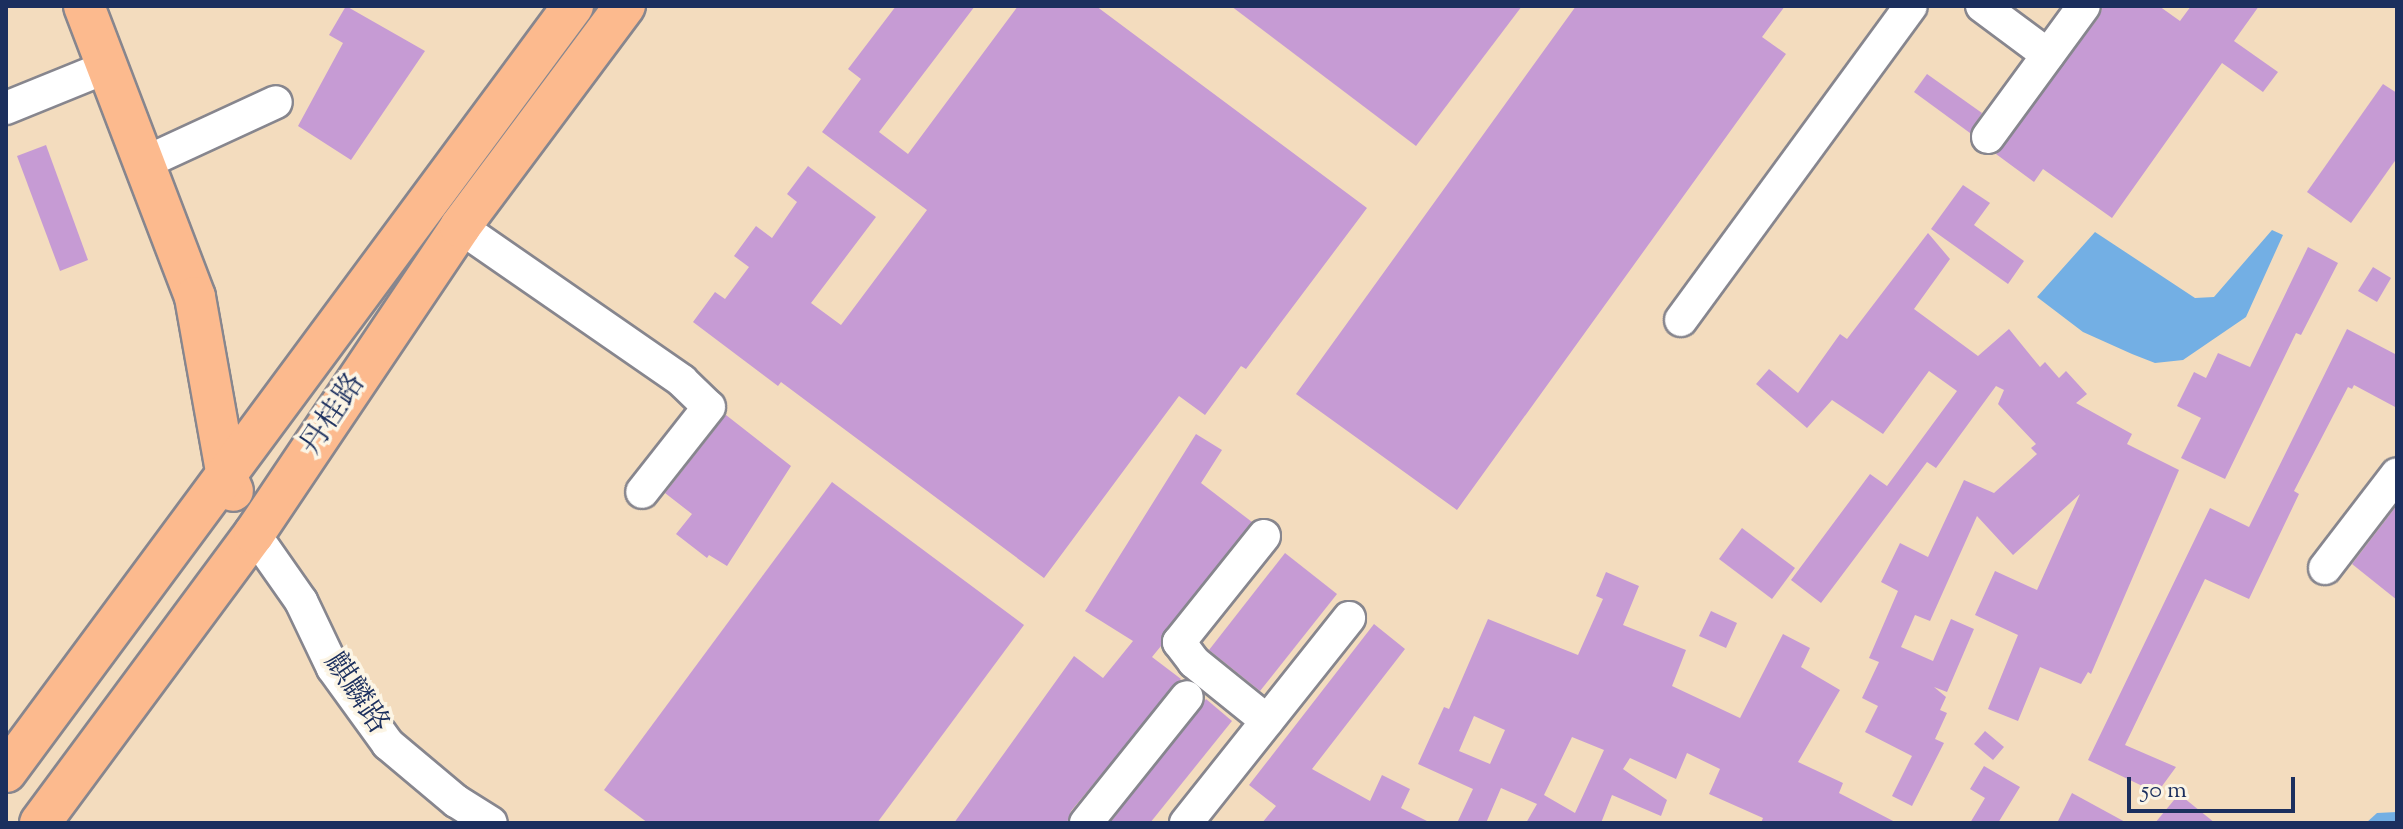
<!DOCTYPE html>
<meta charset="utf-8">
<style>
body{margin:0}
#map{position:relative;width:2403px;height:829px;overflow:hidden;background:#f3dcbe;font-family:"Sorts Mill Goudy","Noto Serif SC",serif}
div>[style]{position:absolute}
.water>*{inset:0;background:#73afe4}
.building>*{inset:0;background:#c69bd4}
.roads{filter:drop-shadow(2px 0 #87868e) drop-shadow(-2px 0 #87868e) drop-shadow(0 2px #87868e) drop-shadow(0 -2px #87868e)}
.minor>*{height:32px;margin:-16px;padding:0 16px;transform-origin:16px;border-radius:16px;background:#fff}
.major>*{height:40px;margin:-20px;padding:0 20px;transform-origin:20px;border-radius:20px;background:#fcba8e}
span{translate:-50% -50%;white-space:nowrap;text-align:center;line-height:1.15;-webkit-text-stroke:7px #fcf5e5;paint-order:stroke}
.street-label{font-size:30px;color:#1b2f5e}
.frame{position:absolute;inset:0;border:8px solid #1b2f5e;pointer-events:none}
.scale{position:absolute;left:2127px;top:777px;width:168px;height:36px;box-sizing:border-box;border:4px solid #1b2f5e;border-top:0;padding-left:10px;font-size:24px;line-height:28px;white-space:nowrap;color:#1b2f5e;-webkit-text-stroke:6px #fcf5e5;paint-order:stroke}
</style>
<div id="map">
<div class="water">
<div style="clip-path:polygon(2272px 230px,2283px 235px,2246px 317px,2183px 360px,2155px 363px,2132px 354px,2083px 332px,2037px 297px,2095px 232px,2195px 298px,2214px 297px)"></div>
<div style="clip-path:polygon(2397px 812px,2397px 823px,2366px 823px,2377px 813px)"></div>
</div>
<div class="building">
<div style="clip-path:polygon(346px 6px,425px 51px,351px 160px,298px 126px,343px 43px,329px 35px)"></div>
<div style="clip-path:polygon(896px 6px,975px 6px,879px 132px,908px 154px,1018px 6px,1096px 6px,1367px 208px,1246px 369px,1241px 366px,1205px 415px,1179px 396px,1044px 578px,781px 382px,778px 386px,693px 322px,715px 292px,725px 299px,749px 267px,734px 256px,756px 226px,772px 238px,797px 202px,787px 194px,808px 166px,876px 217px,811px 303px,841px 325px,927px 210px,822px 132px,861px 79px,848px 69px)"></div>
<div style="clip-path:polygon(1231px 6px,1522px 6px,1416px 146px)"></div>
<div style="clip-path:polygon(1576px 6px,1785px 6px,1762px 37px,1786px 54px,1457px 510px,1296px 394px)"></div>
<div style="clip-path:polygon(2103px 6px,2159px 6px,2180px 21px,2191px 6px,2259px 6px,2234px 41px,2278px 72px,2263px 92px,2222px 63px,2112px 218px,2043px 169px,2034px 182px,1996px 154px,2099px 17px)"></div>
<div style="clip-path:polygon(1927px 74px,1982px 113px,1970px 133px,1914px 92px)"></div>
<div style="clip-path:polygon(2383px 84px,2397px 93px,2397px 158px,2351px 223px,2307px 192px)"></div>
<div style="clip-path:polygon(46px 145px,88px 260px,60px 271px,17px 156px)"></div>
<div style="clip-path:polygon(1963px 185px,1990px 203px,1974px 225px,2024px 261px,2008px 284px,1931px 229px)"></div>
<div style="clip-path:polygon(1928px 233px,1950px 259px,1914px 309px,1978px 356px,2009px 329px,2040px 367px,2045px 362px,2059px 378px,2066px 371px,2087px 394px,2076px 403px,2132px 434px,2127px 444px,2179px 470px,2091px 674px,2088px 672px,2081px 684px,2040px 667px,2018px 721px,1988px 709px,2018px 635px,1975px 615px,1995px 571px,2037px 590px,2080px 494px,2013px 555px,1977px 516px,1930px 621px,1915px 615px,1901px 647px,1933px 661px,1951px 619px,1974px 629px,1947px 692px,1934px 687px,1946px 697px,1940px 710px,1947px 713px,1935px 739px,1944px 743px,1912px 806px,1892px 796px,1912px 756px,1865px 732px,1878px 706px,1862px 698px,1879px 662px,1869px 658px,1898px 591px,1881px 582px,1900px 543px,1928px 557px,1964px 480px,1994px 493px,2037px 454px,2031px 448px,2036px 444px,1998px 404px,2004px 390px,1996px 386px,1936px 468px,1927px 462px,1821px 603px,1791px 580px,1870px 474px,1887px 486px,1957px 391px,1929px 371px,1883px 434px,1832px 400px,1807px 428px,1756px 384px,1769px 369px,1798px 393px,1840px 334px,1847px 339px)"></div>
<div style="clip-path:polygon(2308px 247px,2338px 263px,2301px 335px,2296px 333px,2225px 479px,2181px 458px,2201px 418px,2177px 406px,2194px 372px,2206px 378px,2218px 353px,2250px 367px)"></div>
<div style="clip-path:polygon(2373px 267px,2391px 278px,2377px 302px,2358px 291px)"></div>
<div style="clip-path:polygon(2347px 329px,2397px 355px,2397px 408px,2354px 385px,2352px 389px,2348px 387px,2294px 491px,2299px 494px,2249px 599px,2205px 579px,2125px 745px,2176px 767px,2157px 793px,2088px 760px,2210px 508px,2249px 527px)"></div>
<div style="clip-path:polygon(726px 415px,791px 466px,727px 566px,709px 555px,707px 558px,676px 534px,692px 514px,665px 493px)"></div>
<div style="clip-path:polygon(1196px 434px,1222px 450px,1201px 483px,1252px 522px,1161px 637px,1161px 646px,1152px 657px,1181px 679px,1071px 811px,1067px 823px,954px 823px,1074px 656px,1103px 678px,1133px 641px,1085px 611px)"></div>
<div style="clip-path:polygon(832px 482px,1024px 625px,877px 823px,648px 823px,604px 790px)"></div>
<div style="clip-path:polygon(2397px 505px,2397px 600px,2352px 564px)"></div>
<div style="clip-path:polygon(1742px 528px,1795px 568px,1772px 599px,1719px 559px)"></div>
<div style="clip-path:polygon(1285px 553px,1337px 594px,1260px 691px,1209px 650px)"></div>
<div style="clip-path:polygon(evenodd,1606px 572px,1639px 586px,1623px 625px,1686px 650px,1672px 686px,1740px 718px,1783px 634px,1810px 648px,1801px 667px,1840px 690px,1798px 762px,1843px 783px,1839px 793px,1897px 823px,1761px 823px,1763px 818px,1709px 794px,1720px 769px,1687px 753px,1676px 779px,1630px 758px,1623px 769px,1667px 800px,1661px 816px,1612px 795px,1601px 823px,1526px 823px,1537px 804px,1501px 788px,1486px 823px,1457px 823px,1473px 789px,1418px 764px,1444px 707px,1449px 709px,1488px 619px,1578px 655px,1603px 599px,1596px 596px,1606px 572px,1474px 716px,1505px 730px,1490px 764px,1459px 751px,1474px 716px,1606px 572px,1572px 737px,1604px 750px,1575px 813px,1544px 795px,1572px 737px)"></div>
<div style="clip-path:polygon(1711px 611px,1737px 623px,1726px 648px,1699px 636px)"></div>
<div style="clip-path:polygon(1374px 624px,1405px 649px,1312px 769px,1370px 801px,1382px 775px,1410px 789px,1401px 808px,1431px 823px,1262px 823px,1276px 806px,1249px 785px)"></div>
<div style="clip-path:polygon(1206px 699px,1232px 721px,1150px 823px,1110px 823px)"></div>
<div style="clip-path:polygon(1985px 731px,2004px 747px,1993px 760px,1974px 744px)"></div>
<div style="clip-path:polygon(1984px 766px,2020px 787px,1998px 823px,1970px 823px,1985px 798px,1970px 789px)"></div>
<div style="clip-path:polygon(2072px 793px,2127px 823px,2057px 823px)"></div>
<div style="clip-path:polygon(2179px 794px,2215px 823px,2155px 823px)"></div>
</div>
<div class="roads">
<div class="minor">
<div style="left:1982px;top:6px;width:82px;rotate:36.6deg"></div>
<div style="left:6px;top:108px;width:109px;rotate:-22.1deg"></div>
<div style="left:1988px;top:137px;width:162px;rotate:-53.8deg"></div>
<div style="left:144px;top:163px;width:145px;rotate:-24.8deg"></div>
<div style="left:460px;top:227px;width:270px;rotate:34.7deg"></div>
<div style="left:682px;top:381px;width:37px;rotate:44deg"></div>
<div style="left:709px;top:407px;width:108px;rotate:128.2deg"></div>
<div style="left:1681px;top:320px;width:389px;rotate:-53.8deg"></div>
<div style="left:254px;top:534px;width:82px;rotate:55deg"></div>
<div style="left:301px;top:601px;width:74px;rotate:64.5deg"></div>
<div style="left:333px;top:668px;width:94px;rotate:54.1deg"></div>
<div style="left:388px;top:744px;width:89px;rotate:40deg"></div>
<div style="left:456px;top:801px;width:41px;rotate:32.2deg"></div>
<div style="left:1264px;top:536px;width:136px;rotate:128.7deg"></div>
<div style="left:1179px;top:642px;width:25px;rotate:53deg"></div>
<div style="left:1194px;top:662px;width:94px;rotate:38.9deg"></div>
<div style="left:2325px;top:568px;width:118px;rotate:-52.5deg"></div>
<div style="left:1086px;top:823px;width:161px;rotate:-51.3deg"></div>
<div style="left:1186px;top:823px;width:262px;rotate:-51.5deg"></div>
</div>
<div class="major">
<div style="left:84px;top:6px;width:311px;rotate:69.1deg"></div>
<div style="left:195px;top:297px;width:183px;rotate:79.9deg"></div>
<div style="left:227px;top:477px;width:15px;rotate:67deg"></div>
<div style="left:6px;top:772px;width:953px;rotate:-53.49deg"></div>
<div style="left:40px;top:823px;width:360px;rotate:-53.5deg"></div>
<div style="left:254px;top:534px;width:370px;rotate:-56.1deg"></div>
<div style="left:460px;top:227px;width:276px;rotate:-53.3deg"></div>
</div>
</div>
<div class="street-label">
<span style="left:334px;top:415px;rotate:-56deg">丹桂路</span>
<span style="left:355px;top:694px;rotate:56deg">麒麟路</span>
</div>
<div class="frame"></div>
<div class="scale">50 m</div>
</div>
